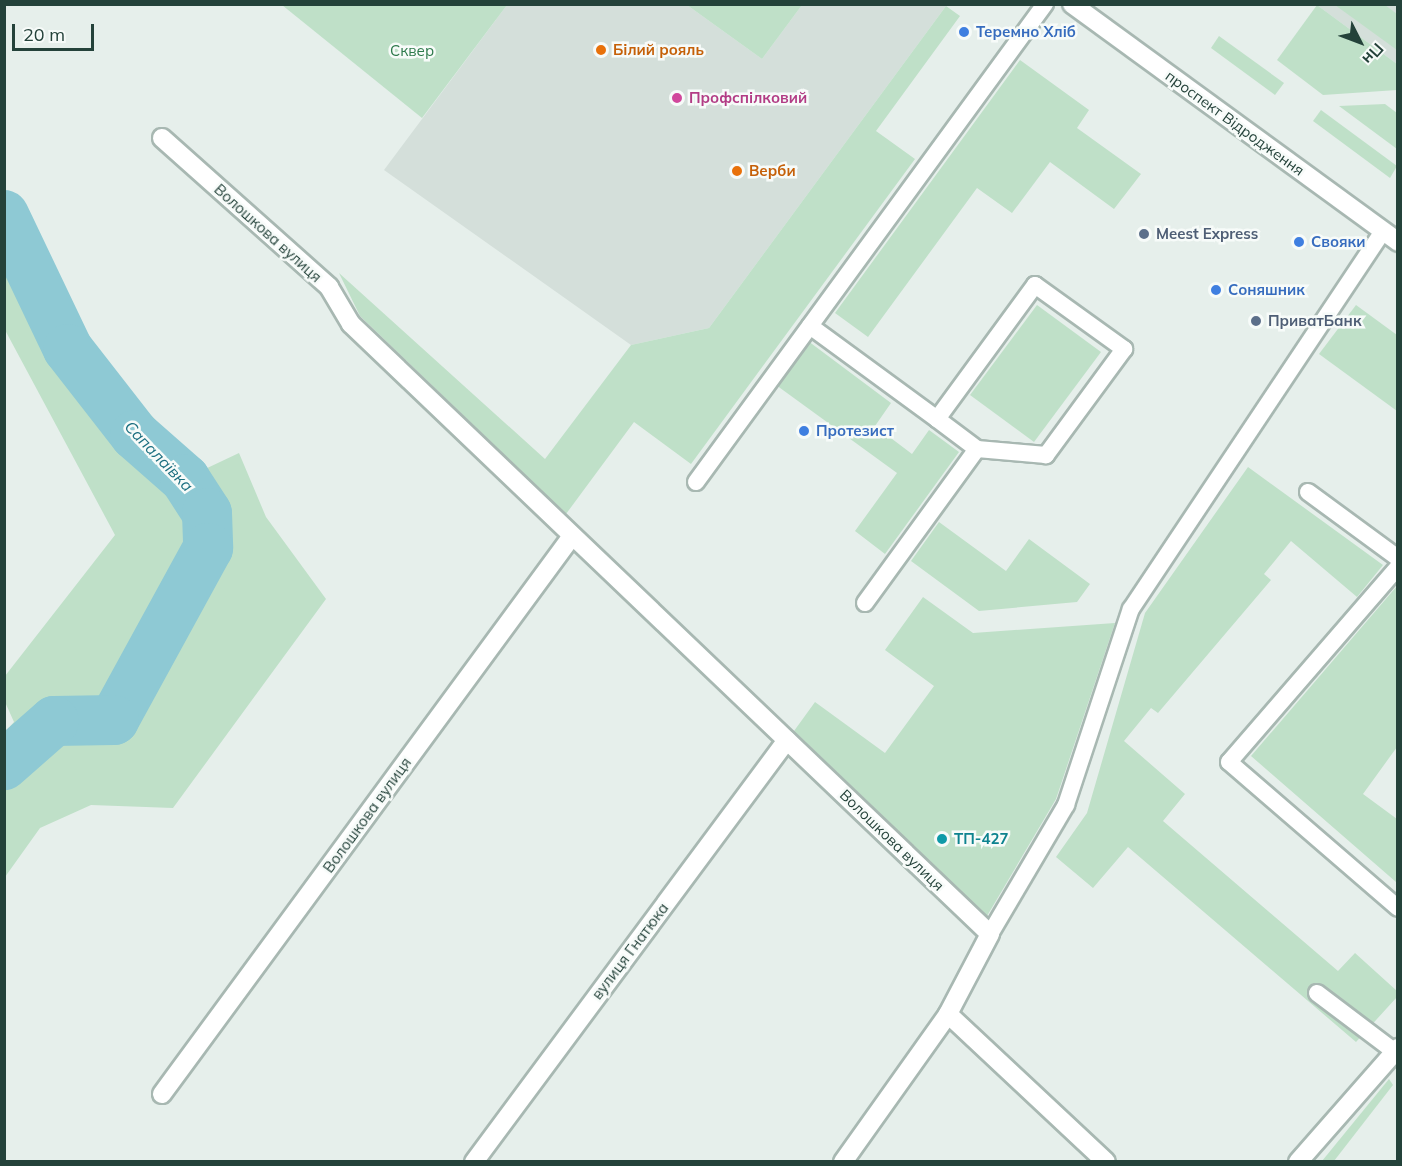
<!DOCTYPE html>
<meta charset="utf-8">
<style>
body{margin:0}
#map{position:relative;width:1402px;height:1166px;overflow:hidden;background:#e6efeb;font-family:Mulish,sans-serif}
div>[style]{position:absolute}
.built>*{inset:0;background:#d4dfda}
.green>*{inset:0;background:#bfe0c8}
.river>*{height:50px;margin:-25px;padding:0 25px;transform-origin:25px;border-radius:25px;background:#8ec9d4}
.roads{filter:drop-shadow(2px 0 #a8b8b2) drop-shadow(-2px 0 #a8b8b2) drop-shadow(0 2px #a8b8b2) drop-shadow(0 -2px #a8b8b2)}
.service>*{height:16px;margin:-8px;padding:0 8px;transform-origin:8px;border-radius:8px;background:#fff}
.minor>*{height:18px;margin:-9px;padding:0 9px;transform-origin:9px;border-radius:9px;background:#fff}
.secondary>*{height:18px;margin:-9px;padding:0 9px;transform-origin:9px;border-radius:9px;background:#fff}
.dots>*{width:16px;height:16px;translate:-50% -50%;box-sizing:border-box;border:3px solid #f7fbf9;border-radius:50%}
span{translate:-50% -50%;white-space:nowrap;text-align:center;line-height:1.15;-webkit-text-stroke:5px #f7fbf9;paint-order:stroke}
.shop-label{font-size:15px;color:#366cbe;font-weight:700}
.left{translate:0 -50%;text-align:left}
.food-label{font-size:15px;color:#c56008;font-weight:700}
.park-label{font-size:15px;color:#2d7a4b}
.hotel-label{font-size:15px;color:#b23c85;font-weight:700}
.street-label{font-size:15px;color:#24423a}
.service-label{font-size:15px;color:#4e5e75;font-weight:700}
.culture-label{font-size:15px;color:#0d838f;font-weight:700}
.water-label{font-size:16px;color:#1c6f80;font-style:italic}
.frame{position:absolute;inset:0;border:6px solid #24423a;pointer-events:none}
.north{position:absolute;left:1330px;top:12px;width:60px;height:60px;-webkit-text-stroke:4px #f7fbf9;paint-order:stroke;rotate:132deg;font-size:16px;font-weight:700;line-height:24px;text-align:center;color:#24423a}
.north::after{content:'';display:block;margin:auto;width:21px;height:27px;background:#24423a;clip-path:polygon(50% 0,100% 100%,50% 72%,0 100%)}
.scale{position:absolute;left:12px;top:24px;width:82px;height:27px;box-sizing:border-box;border:3px solid #24423a;border-top:0;padding-left:8px;font-size:18px;line-height:21px;white-space:nowrap;color:#24423a;-webkit-text-stroke:4px #f7fbf9;paint-order:stroke}
</style>
<div id="map">
<div class="built">
<div style="clip-path:polygon(507px 5px,687px 5px,762px 59px,802px 5px,946px 6px,709px 328px,631px 345px,384px 170px)"></div>
<div style="clip-path:polygon(1316px 5px,1397px 5px,1397px 64px,1317px 5px)"></div>
</div>
<div class="green">
<div style="clip-path:polygon(282px 5px,507px 5px,422px 118px)"></div>
<div style="clip-path:polygon(687px 5px,802px 5px,762px 59px)"></div>
<div style="clip-path:polygon(1317px 5px,1397px 64px,1397px 90px,1323px 95px,1277px 60px)"></div>
<div style="clip-path:polygon(1335px 5px,1385px 5px,1397px 14px,1397px 50px)"></div>
<div style="clip-path:polygon(946px 6px,960px 16px,876px 131px,915px 159px,691px 464px,634px 422px,566px 514px,360px 316px,339px 273px,545px 459px,631px 345px,709px 328px)"></div>
<div style="clip-path:polygon(1219px 36px,1284px 83px,1275px 95px,1211px 48px)"></div>
<div style="clip-path:polygon(1020px 60px,1089px 110px,1077px 128px,1141px 174px,1114px 209px,1050px 162px,1012px 213px,977px 188px,868px 337px,835px 313px)"></div>
<div style="clip-path:polygon(1385px 104px,1397px 113px,1397px 149px,1339px 106px)"></div>
<div style="clip-path:polygon(1321px 110px,1397px 166px,1390px 178px,1313px 121px)"></div>
<div style="clip-path:polygon(4px 187px,108px 370px,203px 470px,239px 453px,266px 517px,326px 599px,173px 808px,91px 805px,40px 828px,5px 877px,5px 732px,14px 722px,5px 702px,5px 676px,115px 535px,5px 330px)"></div>
<div style="clip-path:polygon(1037px 305px,1101px 352px,1034px 442px,970px 395px)"></div>
<div style="clip-path:polygon(1356px 305px,1397px 335px,1397px 411px,1319px 354px)"></div>
<div style="clip-path:polygon(808px 341px,891px 403px,875px 426px,912px 454px,929px 430px,959px 452px,885px 554px,855px 531px,897px 473px,776px 385px)"></div>
<div style="clip-path:polygon(1248px 467px,1383px 565px,1357px 597px,1291px 541px,1264px 574px,1271px 580px,1158px 713px,1151px 708px,1124px 741px,1185px 794px,1163px 821px,1338px 971px,1355px 953px,1397px 991px,1397px 997px,1356px 1042px,1128px 847px,1093px 888px,1056px 857px,1087px 813px,1145px 613px)"></div>
<div style="clip-path:polygon(939px 522px,1006px 571px,1029px 539px,1090px 584px,1077px 602px,979px 611px,911px 561px)"></div>
<div style="clip-path:polygon(1397px 586px,1397px 747px,1363px 794px,1397px 819px,1396px 882px,1251px 756px)"></div>
<div style="clip-path:polygon(923px 597px,973px 633px,1115px 623px,1056px 799px,987px 916px,794px 731px,815px 702px,885px 753px,934px 686px,885px 650px)"></div>
<div style="clip-path:polygon(1389px 1079px,1393px 1085px,1334px 1161px,1322px 1161px)"></div>
</div>
<div class="river">
<div style="left:4px;top:215px;width:148px;rotate:64.5deg"></div>
<div style="left:68px;top:349px;width:109px;rotate:52.1deg"></div>
<div style="left:135px;top:435px;width:67px;rotate:41.3deg"></div>
<div style="left:185px;top:479px;width:40px;rotate:57.1deg"></div>
<div style="left:207px;top:513px;width:35px;rotate:88deg"></div>
<div style="left:208px;top:548px;width:196px;rotate:118.7deg"></div>
<div style="left:114px;top:720px;width:60px;rotate:179deg"></div>
<div style="left:54px;top:721px;width:67px;rotate:138.7deg"></div>
</div>
<div class="roads">
<div class="service">
<div style="left:810px;top:326px;width:157px;rotate:36.2deg"></div>
<div style="left:937px;top:419px;width:166px;rotate:-53.8deg"></div>
<div style="left:1035px;top:285px;width:110px;rotate:35.7deg"></div>
<div style="left:1124px;top:349px;width:132px;rotate:126.3deg"></div>
<div style="left:1046px;top:455px;width:69px;rotate:-175deg"></div>
<div style="left:696px;top:482px;width:592px;rotate:-53.87deg"></div>
<div style="left:1308px;top:492px;width:112px;rotate:36.3deg"></div>
<div style="left:1398px;top:567px;width:258px;rotate:130.9deg"></div>
<div style="left:1229px;top:762px;width:223px;rotate:40.8deg"></div>
<div style="left:865px;top:603px;width:190px;rotate:-54deg"></div>
<div style="left:977px;top:449px;width:50px;rotate:-143.1deg"></div>
<div style="left:990px;top:934px;width:150px;rotate:-59.5deg"></div>
<div style="left:1066px;top:805px;width:206px;rotate:-71.7deg"></div>
<div style="left:1131px;top:609px;width:454px;rotate:-56.3deg"></div>
<div style="left:1317px;top:993px;width:96px;rotate:37deg"></div>
</div>
<div class="minor">
<div style="left:162px;top:138px;width:224px;rotate:41.7deg"></div>
<div style="left:329px;top:287px;width:43px;rotate:59.3deg"></div>
<div style="left:351px;top:324px;width:883px;rotate:43.67deg"></div>
<div style="left:990px;top:934px;width:90px;rotate:117.7deg"></div>
<div style="left:948px;top:1014px;width:216px;rotate:43.1deg"></div>
<div style="left:162px;top:1094px;width:692px;rotate:-53.69deg"></div>
<div style="left:474px;top:1162px;width:525px;rotate:-53.44deg"></div>
<div style="left:843px;top:1162px;width:181px;rotate:-54.6deg"></div>
<div style="left:1298px;top:1162px;width:152px;rotate:-48.7deg"></div>
</div>
<div class="secondary">
<div style="left:1072px;top:4px;width:404px;rotate:36.1deg"></div>
</div>
</div>
<div class="dots">
<div style="left:964px;top:32px;background:#3f7fe0"></div>
<div style="left:601px;top:50px;background:#e8710a"></div>
<div style="left:677px;top:98px;background:#d1479c"></div>
<div style="left:737px;top:171px;background:#e8710a"></div>
<div style="left:1144px;top:234px;background:#5c6f8a"></div>
<div style="left:1299px;top:242px;background:#3f7fe0"></div>
<div style="left:1216px;top:290px;background:#3f7fe0"></div>
<div style="left:1256px;top:321px;background:#5c6f8a"></div>
<div style="left:804px;top:431px;background:#3f7fe0"></div>
<div style="left:942px;top:839px;background:#0f9aa8"></div>
</div>
<div class="shop-label">
<span class="left" style="left:976px;top:32px">Теремно Хліб</span>
<span class="left" style="left:1311px;top:242px">Свояки</span>
<span class="left" style="left:1228px;top:290px">Соняшник</span>
<span class="left" style="left:816px;top:431px">Протезист</span>
</div>
<div class="food-label">
<span class="left" style="left:613px;top:50px">Білий рояль</span>
<span class="left" style="left:749px;top:171px">Верби</span>
</div>
<div class="park-label">
<span style="left:412px;top:51px">Сквер</span>
</div>
<div class="hotel-label">
<span class="left" style="left:689px;top:98px">Профспілковий</span>
</div>
<div class="street-label">
<span style="left:1235px;top:123px;rotate:36deg">проспект Відродження</span>
<span style="left:268px;top:233px;rotate:42deg">Волошкова вулиця</span>
<span style="left:367px;top:815px;rotate:-54deg">Волошкова вулиця</span>
<span style="left:892px;top:840px;rotate:44deg">Волошкова вулиця</span>
<span style="left:630px;top:951px;rotate:-53deg">вулиця Гнатюка</span>
</div>
<div class="service-label">
<span class="left" style="left:1156px;top:234px">Meest Express</span>
<span class="left" style="left:1268px;top:321px">ПриватБанк</span>
</div>
<div class="culture-label">
<span class="left" style="left:954px;top:839px">ТП-427</span>
</div>
<div class="water-label">
<span style="left:159px;top:456px;rotate:46deg">Сапалаївка</span>
</div>
<div class="frame"></div>
<div class="north">Пн</div>
<div class="scale">20 m</div>
</div>
